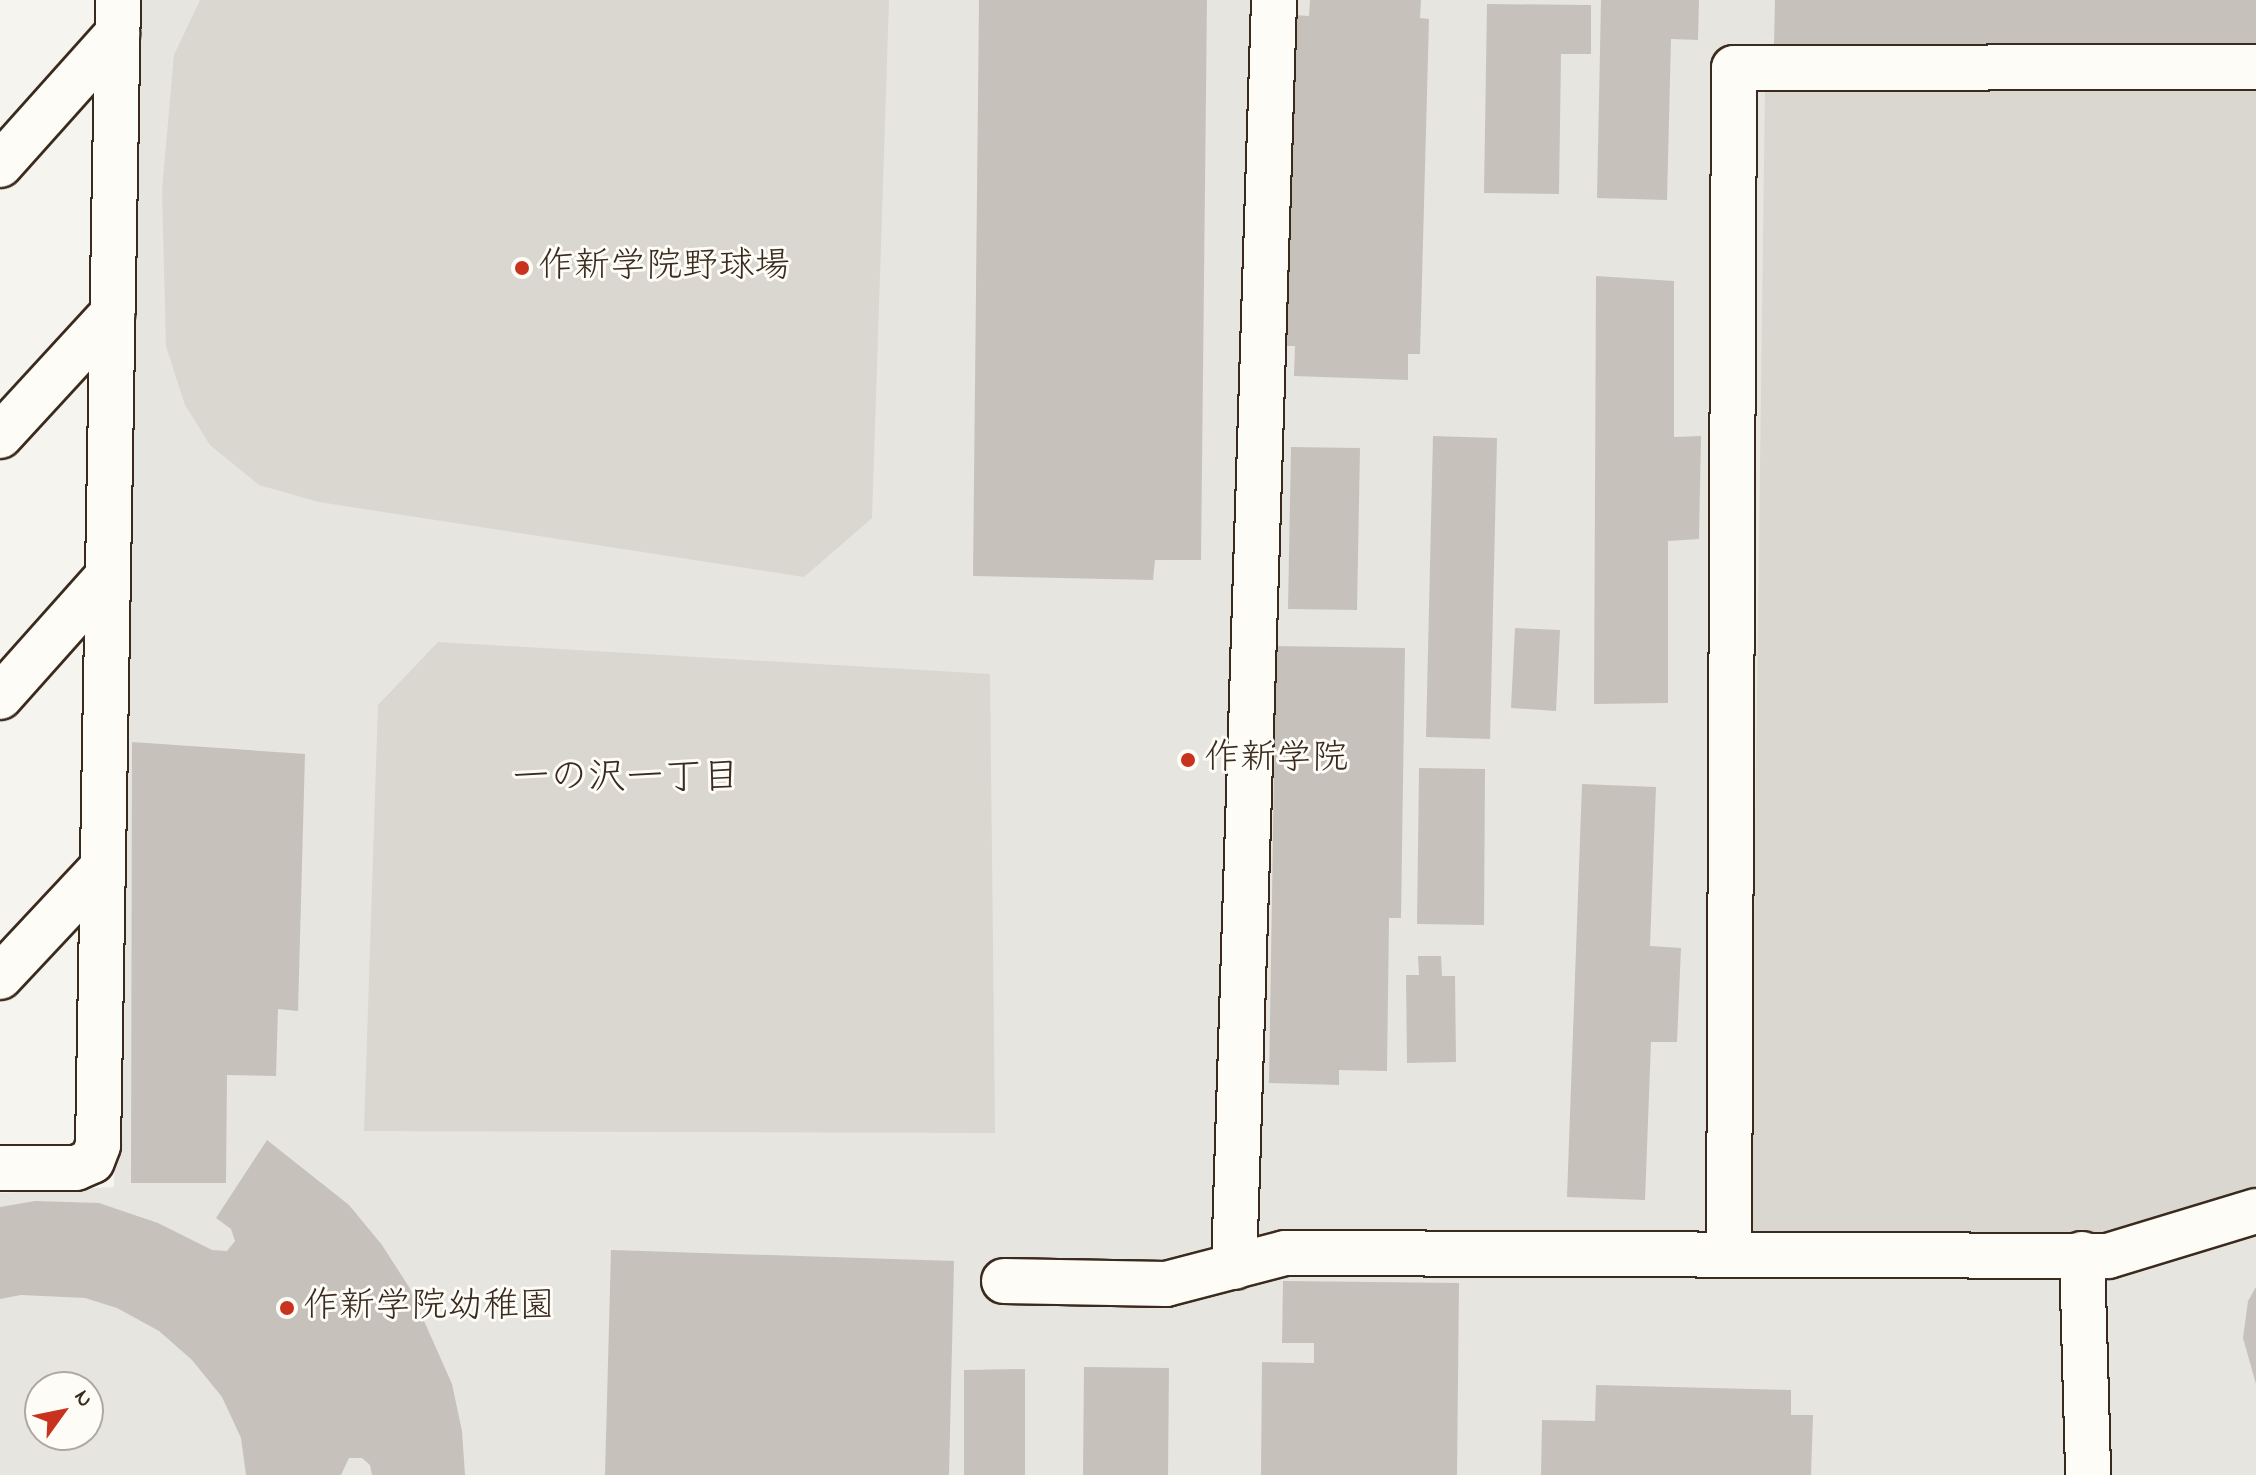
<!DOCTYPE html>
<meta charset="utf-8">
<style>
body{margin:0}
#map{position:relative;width:2256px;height:1475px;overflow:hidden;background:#f5f4ee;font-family:"Indie Flower","Klee One",sans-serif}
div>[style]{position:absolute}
.built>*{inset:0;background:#e7e5df}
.green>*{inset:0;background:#dad6d0}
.building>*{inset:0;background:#c7c1bb}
.roads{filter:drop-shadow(2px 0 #3b2a1e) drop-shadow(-2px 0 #3b2a1e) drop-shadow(0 2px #3b2a1e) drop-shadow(0 -2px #3b2a1e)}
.minor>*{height:44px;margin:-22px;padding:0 22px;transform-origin:22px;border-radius:22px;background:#fdfcf7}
.dots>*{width:22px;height:22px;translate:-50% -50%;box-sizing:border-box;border:4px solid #fdfcf7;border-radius:50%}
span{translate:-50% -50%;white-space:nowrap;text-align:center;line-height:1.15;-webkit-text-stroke:6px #fdfcf7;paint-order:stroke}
.poi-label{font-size:36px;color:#3b2a1e}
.left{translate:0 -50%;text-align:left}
.neighbourhood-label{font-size:38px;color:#3b2a1e}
.north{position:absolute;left:24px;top:1371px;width:80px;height:80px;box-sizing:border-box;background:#fdfcf7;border:2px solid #afa8a0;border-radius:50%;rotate:57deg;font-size:22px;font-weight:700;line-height:32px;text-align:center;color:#3b2a1e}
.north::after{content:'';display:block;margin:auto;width:28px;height:36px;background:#c8321e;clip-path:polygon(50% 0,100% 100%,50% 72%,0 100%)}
</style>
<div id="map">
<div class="built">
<div style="clip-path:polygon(evenodd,138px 0,2256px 0,2256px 1475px,0 1475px,0 1193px,114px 1187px,125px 332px,138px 0,40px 1387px,88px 1387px,88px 1435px,40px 1435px,40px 1387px)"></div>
</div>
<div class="green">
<div style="clip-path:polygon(200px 0,889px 0,872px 518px,804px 577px,319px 502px,259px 485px,210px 445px,185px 405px,166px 346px,162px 190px,174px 55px)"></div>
<div style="clip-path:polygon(2256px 85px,2256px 1185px,2092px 1237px,1750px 1231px,1765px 89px)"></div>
<div style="clip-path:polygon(438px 642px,990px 674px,995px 1133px,364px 1131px,378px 705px)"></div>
</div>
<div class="building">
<div style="clip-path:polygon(979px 0,1207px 0,1201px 560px,1155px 560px,1153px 580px,973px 576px)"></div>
<div style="clip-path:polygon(1310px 0,1421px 0,1420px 18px,1429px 19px,1420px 354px,1408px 354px,1408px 380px,1294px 376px,1295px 346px,1285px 346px,1294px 15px,1309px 16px)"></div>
<div style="clip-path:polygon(1601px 0,1699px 0,1698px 40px,1671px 39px,1667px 200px,1597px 198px)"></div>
<div style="clip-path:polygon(1775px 0,2256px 0,2256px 47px,1774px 45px)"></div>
<div style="clip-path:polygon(1487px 4px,1591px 5px,1591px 54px,1561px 54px,1559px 194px,1484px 193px)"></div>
<div style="clip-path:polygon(1596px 276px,1674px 281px,1674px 437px,1701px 436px,1699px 539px,1668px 541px,1668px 703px,1594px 704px)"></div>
<div style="clip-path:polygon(1433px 436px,1497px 438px,1490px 739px,1426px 737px)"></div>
<div style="clip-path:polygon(1291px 447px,1360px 448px,1357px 610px,1288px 609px)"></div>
<div style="clip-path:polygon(1515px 628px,1560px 630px,1556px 711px,1511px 708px)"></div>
<div style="clip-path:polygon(1276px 646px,1405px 648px,1401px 918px,1389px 918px,1387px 1071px,1339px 1070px,1339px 1085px,1269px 1083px)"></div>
<div style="clip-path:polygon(132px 742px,305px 754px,298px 1011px,278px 1009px,276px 1076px,227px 1075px,226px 1183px,131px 1183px)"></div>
<div style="clip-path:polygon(1419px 768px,1485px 769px,1484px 925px,1417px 924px)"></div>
<div style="clip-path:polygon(1582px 784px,1656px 787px,1650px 946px,1681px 948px,1677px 1042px,1651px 1042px,1645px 1200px,1567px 1197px)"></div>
<div style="clip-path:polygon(1418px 956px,1441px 956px,1442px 976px,1455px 976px,1456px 1062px,1407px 1063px,1406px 975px,1419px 975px)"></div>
<div style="clip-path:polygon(267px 1140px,349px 1205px,382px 1245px,409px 1287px,452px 1384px,462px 1431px,465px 1475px,372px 1475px,370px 1465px,362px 1458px,349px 1458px,341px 1475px,246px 1475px,241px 1438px,222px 1397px,192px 1360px,159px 1331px,117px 1308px,85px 1298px,21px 1295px,0 1299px,0 1207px,35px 1201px,99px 1203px,158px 1223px,212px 1250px,227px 1251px,235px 1241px,231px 1229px,216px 1218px)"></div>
<div style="clip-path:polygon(611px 1250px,954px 1261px,949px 1475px,605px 1475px)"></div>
<div style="clip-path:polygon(1283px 1281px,1459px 1283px,1457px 1475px,1261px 1475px,1262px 1362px,1314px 1363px,1314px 1343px,1282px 1343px)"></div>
<div style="clip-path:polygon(2256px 1287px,2256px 1384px,2243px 1338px,2248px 1301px)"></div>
<div style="clip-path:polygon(1084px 1367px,1169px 1368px,1168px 1475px,1083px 1475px)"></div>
<div style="clip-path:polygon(1025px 1369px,1025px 1475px,964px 1475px,964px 1370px)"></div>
<div style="clip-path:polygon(1596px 1385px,1791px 1390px,1791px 1415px,1813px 1415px,1811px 1475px,1541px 1475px,1542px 1420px,1595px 1421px)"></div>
</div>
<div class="roads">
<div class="minor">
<div style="left:0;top:165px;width:176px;rotate:-48.2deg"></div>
<div style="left:0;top:436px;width:166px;rotate:-47.4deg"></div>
<div style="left:0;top:697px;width:161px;rotate:-48.3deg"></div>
<div style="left:0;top:977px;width:149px;rotate:-46.9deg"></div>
<div style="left:0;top:1168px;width:76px"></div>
<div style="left:76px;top:1168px;width:17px;rotate:-24deg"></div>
<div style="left:92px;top:1161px;width:17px;rotate:-69deg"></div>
<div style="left:98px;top:1145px;width:1145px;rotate:-89deg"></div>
<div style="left:2082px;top:1254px;width:221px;rotate:88.4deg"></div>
<div style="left:1729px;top:1255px;width:1187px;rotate:-89.76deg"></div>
<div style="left:1734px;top:68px;width:522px;rotate:-0.11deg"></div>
<div style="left:1234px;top:1267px;width:1268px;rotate:-88.19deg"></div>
<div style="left:1004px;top:1281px;width:162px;rotate:1.1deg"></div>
<div style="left:1166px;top:1284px;width:123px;rotate:-14.6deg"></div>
<div style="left:1285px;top:1253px;width:823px;rotate:0.21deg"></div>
<div style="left:2108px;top:1256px;width:155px;rotate:-16.9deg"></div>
</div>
</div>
<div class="dots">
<div style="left:522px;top:268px;background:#c8321e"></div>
<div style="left:1188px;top:760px;background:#c8321e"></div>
<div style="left:287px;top:1308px;background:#c8321e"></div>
</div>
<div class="poi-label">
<span class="left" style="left:538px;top:268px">作新学院野球場</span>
<span class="left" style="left:1204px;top:760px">作新学院</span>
<span class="left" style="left:303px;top:1308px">作新学院幼稚園</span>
</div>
<div class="neighbourhood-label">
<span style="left:626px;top:780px">一の沢一丁目</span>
</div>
<div class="north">N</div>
</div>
